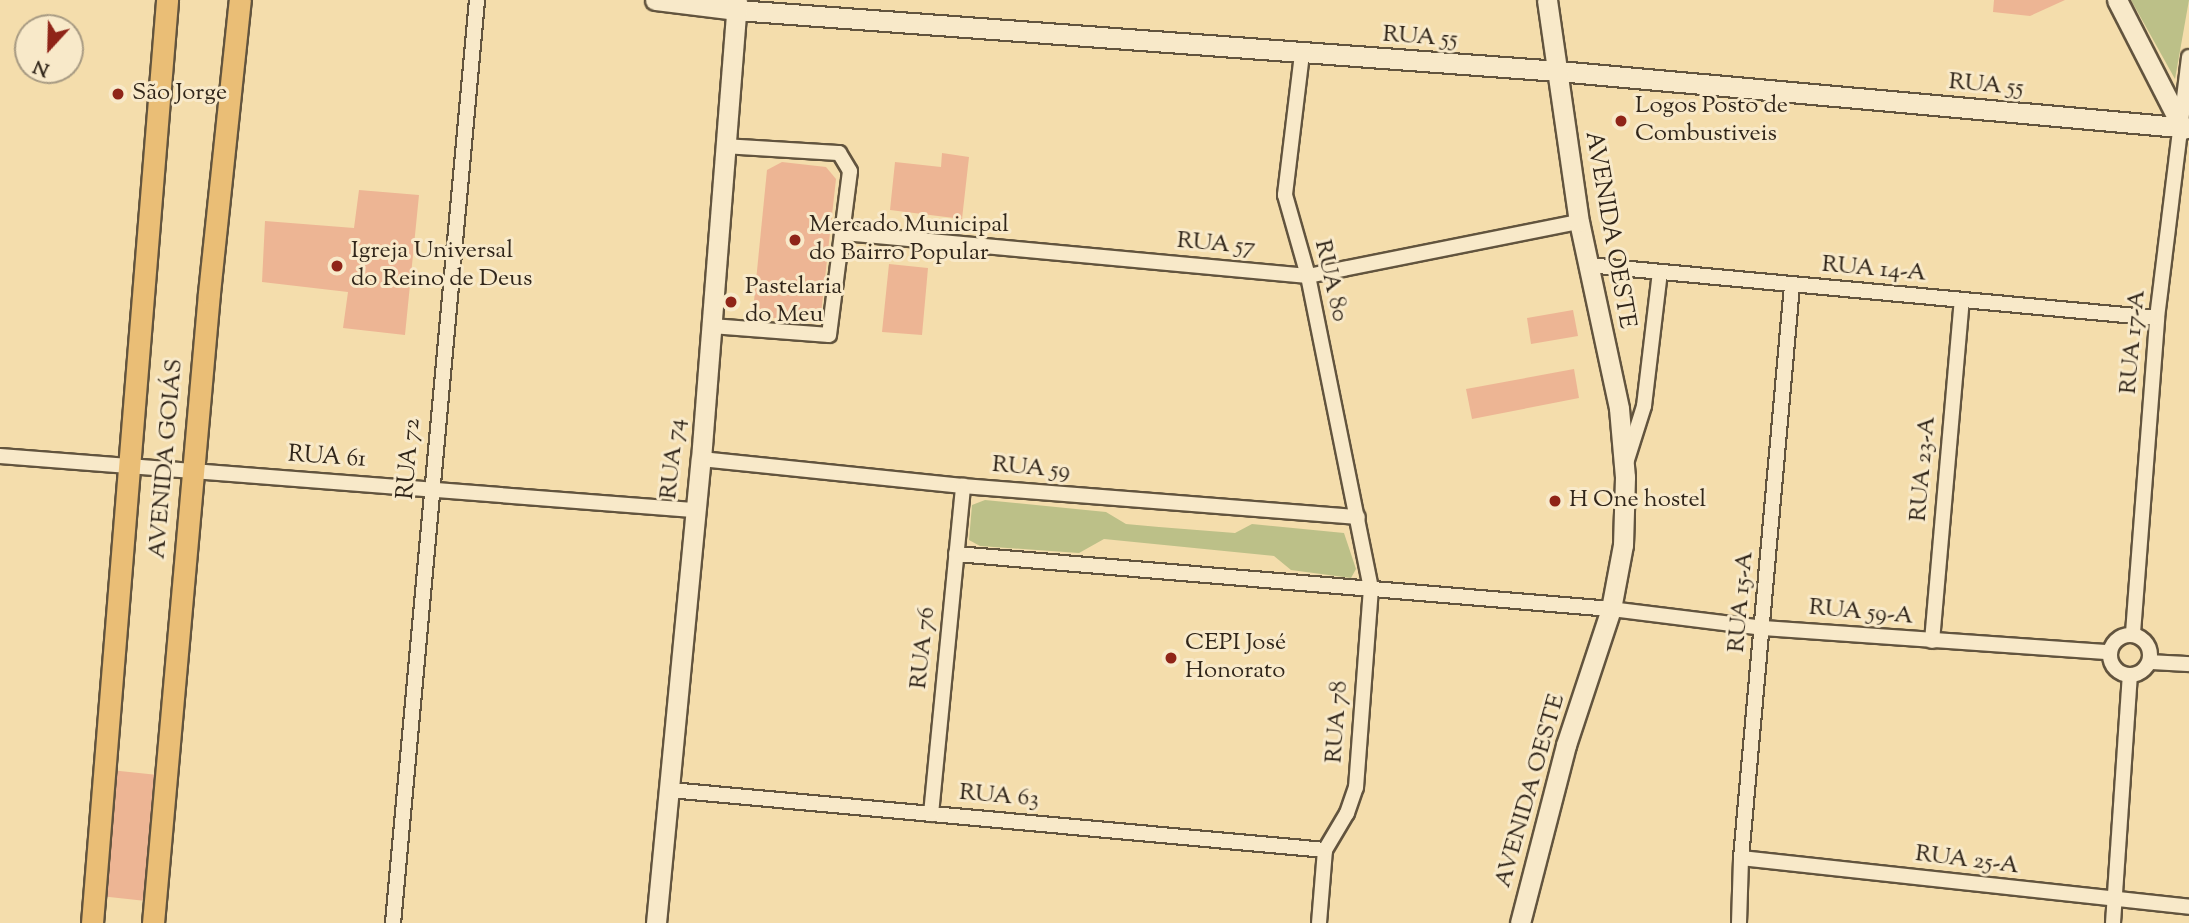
<!DOCTYPE html>
<meta charset="utf-8">
<style>
body{margin:0}
#map{position:relative;width:2189px;height:923px;overflow:hidden;background:#f4ddac;font-family:"Sorts Mill Goudy",serif}
div>[style]{position:absolute}
.green>*{inset:0;background:#bcc088}
.building>*{inset:0;background:#edb594}
.roads{filter:drop-shadow(2px 0 #62543e) drop-shadow(-2px 0 #62543e) drop-shadow(0 2px #62543e) drop-shadow(0 -2px #62543e)}
.street>*{height:14px;margin:-7px;padding:0 7px;transform-origin:7px;border-radius:7px;background:#f8e9c9}
.street>.ring{margin:-7px;padding:0;box-sizing:content-box;background:none;border:14px solid #f8e9c9;border-radius:50%}
.secondary>*{height:19px;margin:-9.5px;padding:0 9.5px;transform-origin:9.5px;border-radius:9.5px;background:#f8e9c9}
.primary>*{height:21px;margin:-10.5px;padding:0 10.5px;transform-origin:10.5px;border-radius:10.5px;background:#eabe76}
.dots>*{width:19px;height:19px;translate:-50% -50%;box-sizing:border-box;border:4px solid #f8e9c9;border-radius:50%}
span{translate:-50% -50%;white-space:nowrap;text-align:center;line-height:1.15;-webkit-text-stroke:6px #f8e9c9;paint-order:stroke}
.street-label{font-size:24px;color:#31261a}
.poi-label{font-size:24px;color:#31261a}
.left{translate:0 -50%;text-align:left}
.north{position:absolute;left:14px;top:14px;width:70px;height:70px;box-sizing:border-box;background:#f8e9c9;border:2px solid #a89b83;border-radius:50%;rotate:202deg;font-size:19px;font-weight:700;line-height:28px;text-align:center;color:#31261a}
.north::after{content:'';display:block;margin:auto;width:24px;height:32px;background:#8f2418;clip-path:polygon(50% 0,100% 100%,50% 72%,0 100%)}
</style>
<div id="map">
<div class="green">
<div style="clip-path:polygon(2131px 0,2189px 0,2175px 79px)"></div>
<div style="clip-path:polygon(985px 500px,1106px 512px,1126px 524px,1159px 527px,1235px 533px,1252px 524px,1344px 533px,1356px 569px,1351px 578px,1291px 570px,1274px 556px,1104px 539px,1079px 553px,980px 546px,969px 540px,972px 505px)"></div>
</div>
<div class="building">
<div style="clip-path:polygon(1994px 0,2065px 0,2030px 16px,1993px 12px)"></div>
<div style="clip-path:polygon(942px 153px,969px 157px,962px 219px,890px 210px,895px 162px,941px 167px)"></div>
<div style="clip-path:polygon(782px 162px,826px 167px,836px 179px,821px 314px,809px 322px,766px 317px,754px 301px,767px 170px)"></div>
<div style="clip-path:polygon(359px 190px,419px 195px,405px 335px,343px 328px,348px 292px,262px 282px,265px 221px,354px 228px)"></div>
<div style="clip-path:polygon(889px 264px,928px 268px,922px 335px,882px 332px)"></div>
<div style="clip-path:polygon(1573px 310px,1578px 336px,1531px 344px,1527px 318px)"></div>
<div style="clip-path:polygon(1574px 369px,1579px 398px,1472px 419px,1466px 389px)"></div>
<div style="clip-path:polygon(110px 770px,158px 775px,146px 901px,100px 896px)"></div>
</div>
<div class="roads">
<div class="street">
<div style="left:1302px;top:54px;width:142px;rotate:96.9deg"></div>
<div style="left:1285px;top:195px;width:84px;rotate:74.1deg"></div>
<div style="left:1308px;top:276px;width:318px;rotate:78.6deg"></div>
<div style="left:1371px;top:588px;width:200px;rotate:94.3deg"></div>
<div style="left:1356px;top:787px;width:28px;rotate:109deg"></div>
<div style="left:1347px;top:813px;width:43px;rotate:120.7deg"></div>
<div style="left:1325px;top:850px;width:73px;rotate:94.7deg"></div>
<div style="left:844px;top:233px;width:466px;rotate:5.3deg"></div>
<div style="left:1308px;top:276px;width:276px;rotate:-11.3deg"></div>
<div style="left:1587px;top:265px;width:572px;rotate:5.31deg"></div>
<div style="left:712px;top:326px;width:117px;rotate:4.4deg"></div>
<div style="left:829px;top:335px;width:165px;rotate:-82.7deg"></div>
<div style="left:850px;top:171px;width:21px;rotate:-121deg"></div>
<div style="left:839px;top:153px;width:113px;rotate:-176.5deg"></div>
<div style="left:0;top:456px;width:695px;rotate:4.46deg"></div>
<div style="left:701px;top:459px;width:263px;rotate:5.9deg"></div>
<div style="left:963px;top:486px;width:396px;rotate:4.5deg"></div>
<div style="left:1627px;top:460px;width:57px;rotate:-72.5deg"></div>
<div style="left:1644px;top:406px;width:135px;rotate:-83.2deg"></div>
<div style="left:956px;top:554px;width:657px;rotate:4.8deg"></div>
<div style="left:1611px;top:609px;width:153px;rotate:7.1deg"></div>
<div style="left:1763px;top:628px;width:347px;rotate:4deg"></div>
<div style="left:2133px;top:633px;width:316px;rotate:-85.6deg"></div>
<div style="left:2157px;top:318px;width:263px;rotate:-83deg"></div>
<div class="ring" style="left:2110px;top:635px;width:26px;height:26px"></div>
<div style="left:1932px;top:641px;width:342px;rotate:-85deg"></div>
<div style="left:2150px;top:662px;width:39px;rotate:3deg"></div>
<div style="left:670px;top:790px;width:658px;rotate:5.23deg"></div>
<div style="left:931px;top:814px;width:330px;rotate:-84.4deg"></div>
<div style="left:1741px;top:858px;width:451px;rotate:6.2deg"></div>
<div style="left:393px;top:923px;width:927px;rotate:-84.8deg"></div>
<div style="left:1739px;top:923px;width:65px;rotate:-88.2deg"></div>
<div style="left:1741px;top:858px;width:575px;rotate:-84.91deg"></div>
<div style="left:2113px;top:923px;width:248px;rotate:-86.1deg"></div>
</div>
<div class="secondary">
<div style="left:655px;top:0;width:83px;rotate:7deg"></div>
<div style="left:737px;top:10px;width:823px;rotate:4.25deg"></div>
<div style="left:1558px;top:71px;width:634px;rotate:5.16deg"></div>
<div style="left:2117px;top:0;width:145px;rotate:62.9deg"></div>
<div style="left:656px;top:923px;width:466px;rotate:-84.5deg"></div>
<div style="left:701px;top:459px;width:460px;rotate:-85.5deg"></div>
<div style="left:1520px;top:923px;width:184px;rotate:-75.5deg"></div>
<div style="left:1566px;top:745px;width:143px;rotate:-71.7deg"></div>
<div style="left:1611px;top:609px;width:65px;rotate:-79.4deg"></div>
<div style="left:1623px;top:545px;width:68px;rotate:-88.3deg"></div>
<div style="left:1625px;top:477px;width:69px;rotate:-95deg"></div>
<div style="left:1619px;top:408px;width:190px;rotate:-102.1deg"></div>
<div style="left:1579px;top:222px;width:224px;rotate:-98.2deg"></div>
</div>
<div class="primary">
<div style="left:92px;top:923px;width:926px;rotate:-85.35deg"></div>
<div style="left:153px;top:923px;width:632px;rotate:-84.92deg"></div>
<div style="left:209px;top:293px;width:295px;rotate:-84deg"></div>
</div>
</div>
<div class="dots">
<div style="left:118px;top:94px;background:#8f2418"></div>
<div style="left:1621px;top:121px;background:#8f2418"></div>
<div style="left:795px;top:240px;background:#8f2418"></div>
<div style="left:337px;top:266px;background:#8f2418"></div>
<div style="left:731px;top:302px;background:#8f2418"></div>
<div style="left:1555px;top:501px;background:#8f2418"></div>
<div style="left:1171px;top:658px;background:#8f2418"></div>
</div>
<div class="street-label">
<span style="left:1420px;top:38px;rotate:4deg">RUA 55</span>
<span style="left:1986px;top:86px;rotate:5deg">RUA 55</span>
<span style="left:1609px;top:230px;rotate:80deg">AVENIDA OESTE</span>
<span style="left:1216px;top:245px;rotate:5deg">RUA 57</span>
<span style="left:1874px;top:270px;rotate:5deg">RUA 14-A</span>
<span style="left:1330px;top:281px;rotate:77deg">RUA 80</span>
<span style="left:2134px;top:342px;rotate:-85deg">RUA 17-A</span>
<span style="left:327px;top:458px;rotate:4deg">RUA 61</span>
<span style="left:167px;top:459px;rotate:-85deg">AVENIDA GOIÁS</span>
<span style="left:410px;top:459px;rotate:-85deg">RUA 72</span>
<span style="left:674px;top:459px;rotate:-84deg">RUA 74</span>
<span style="left:1031px;top:469px;rotate:5deg">RUA 59</span>
<span style="left:1924px;top:469px;rotate:-85deg">RUA 23-A</span>
<span style="left:1742px;top:602px;rotate:-85deg">RUA 15-A</span>
<span style="left:1861px;top:613px;rotate:5deg">RUA 59-A</span>
<span style="left:924px;top:648px;rotate:-84deg">RUA 76</span>
<span style="left:1338px;top:722px;rotate:-86deg">RUA 78</span>
<span style="left:1531px;top:791px;rotate:-74deg">AVENIDA OESTE</span>
<span style="left:999px;top:797px;rotate:5deg">RUA 63</span>
<span style="left:1967px;top:861px;rotate:7deg">RUA 25-A</span>
</div>
<div class="poi-label">
<span class="left" style="left:132px;top:94px">São Jorge</span>
<span class="left" style="left:1635px;top:121px">Logos Posto de<br>Combustiveis</span>
<span class="left" style="left:809px;top:240px">Mercado Municipal<br>do Bairro Popular</span>
<span class="left" style="left:351px;top:266px">Igreja Universal<br>do Reino de Deus</span>
<span class="left" style="left:745px;top:302px">Pastelaria<br>do Meu</span>
<span class="left" style="left:1569px;top:501px">H One hostel</span>
<span class="left" style="left:1185px;top:658px">CEPI José<br>Honorato</span>
</div>
<div class="north">N</div>
</div>
